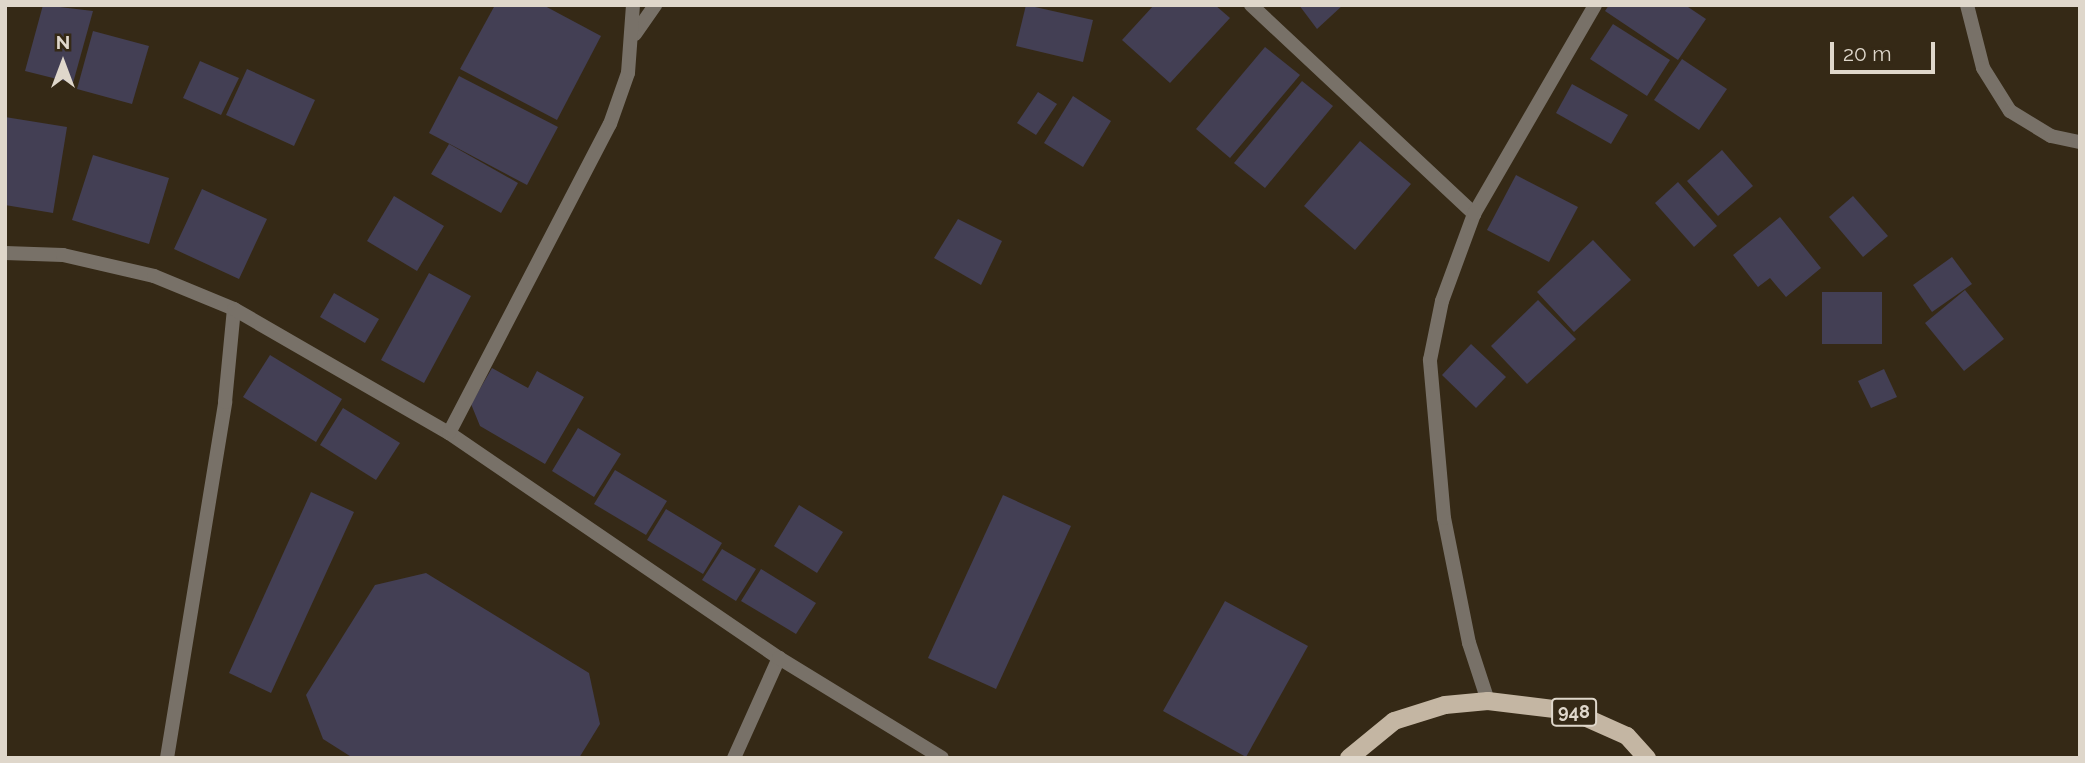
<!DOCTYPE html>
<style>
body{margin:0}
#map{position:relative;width:2085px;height:763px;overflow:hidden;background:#352916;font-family:Raleway,sans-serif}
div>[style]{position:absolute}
.building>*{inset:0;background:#433f54}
.service>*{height:14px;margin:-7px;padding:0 7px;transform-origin:7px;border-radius:7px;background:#787168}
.minor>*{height:14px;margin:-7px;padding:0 7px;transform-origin:7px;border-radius:7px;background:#787168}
.primary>*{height:18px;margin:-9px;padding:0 9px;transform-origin:9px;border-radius:9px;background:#c4b6a3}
span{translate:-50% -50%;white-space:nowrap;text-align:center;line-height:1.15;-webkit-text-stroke:7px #352916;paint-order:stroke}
.shield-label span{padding:2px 5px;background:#352916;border:2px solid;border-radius:5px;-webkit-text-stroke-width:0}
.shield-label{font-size:18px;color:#dfd7cb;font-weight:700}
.frame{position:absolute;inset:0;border:7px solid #dfd7cb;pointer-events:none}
.north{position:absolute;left:28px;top:28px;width:70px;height:70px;-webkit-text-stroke:5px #352916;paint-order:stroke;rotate:0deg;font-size:19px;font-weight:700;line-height:28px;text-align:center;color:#dfd7cb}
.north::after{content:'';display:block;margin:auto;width:24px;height:32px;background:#dfd7cb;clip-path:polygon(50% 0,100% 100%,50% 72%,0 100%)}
.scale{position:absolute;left:1830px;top:42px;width:105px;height:32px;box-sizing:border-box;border:4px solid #dfd7cb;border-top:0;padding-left:9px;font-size:21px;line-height:24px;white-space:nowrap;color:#dfd7cb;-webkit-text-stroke:5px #352916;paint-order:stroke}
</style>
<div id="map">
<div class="building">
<div style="clip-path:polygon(43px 5px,93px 11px,73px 83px,25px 71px)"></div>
<div style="clip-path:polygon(495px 5px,543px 5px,601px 36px,557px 120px,460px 69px)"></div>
<div style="clip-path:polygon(1026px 5px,1093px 20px,1083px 62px,1016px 46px)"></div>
<div style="clip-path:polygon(1154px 5px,1215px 5px,1230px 18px,1170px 83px,1122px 40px)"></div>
<div style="clip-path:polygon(1299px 5px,1343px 5px,1317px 29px)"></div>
<div style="clip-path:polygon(1609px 5px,1685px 5px,1706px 19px,1678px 60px,1605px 11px)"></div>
<div style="clip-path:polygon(1613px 24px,1670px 60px,1647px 96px,1590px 59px)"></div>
<div style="clip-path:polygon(93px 31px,149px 46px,132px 104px,77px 89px)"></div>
<div style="clip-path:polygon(1265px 47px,1300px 75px,1230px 158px,1196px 129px)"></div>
<div style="clip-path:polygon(1682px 59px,1727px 89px,1699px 130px,1654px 100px)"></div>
<div style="clip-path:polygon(200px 61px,239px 78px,221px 115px,183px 98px)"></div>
<div style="clip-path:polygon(247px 69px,315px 100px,294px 146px,226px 115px)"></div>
<div style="clip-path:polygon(459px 76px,558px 127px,527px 185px,429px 133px)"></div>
<div style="clip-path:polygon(1302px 81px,1333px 106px,1265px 188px,1234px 163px)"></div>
<div style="clip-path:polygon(1572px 84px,1628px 115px,1611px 144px,1556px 113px)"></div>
<div style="clip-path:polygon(1038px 92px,1057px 104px,1036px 135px,1017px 123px)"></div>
<div style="clip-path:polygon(1073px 96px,1111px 121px,1083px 167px,1044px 143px)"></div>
<div style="clip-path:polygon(5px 117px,67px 127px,53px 213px,5px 205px)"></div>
<div style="clip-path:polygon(1360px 141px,1411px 184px,1355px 250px,1304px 206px)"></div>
<div style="clip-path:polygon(449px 144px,518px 183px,501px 213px,431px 174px)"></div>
<div style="clip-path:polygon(1722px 150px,1753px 186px,1718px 216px,1687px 181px)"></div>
<div style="clip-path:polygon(93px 155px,169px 178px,149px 244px,72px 220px)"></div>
<div style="clip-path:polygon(1516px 175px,1578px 207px,1549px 262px,1487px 230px)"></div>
<div style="clip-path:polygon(1678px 182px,1717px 226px,1694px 247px,1655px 203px)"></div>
<div style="clip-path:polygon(202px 189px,267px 219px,239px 279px,174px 249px)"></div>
<div style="clip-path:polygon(394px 196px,444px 226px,417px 271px,367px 241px)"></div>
<div style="clip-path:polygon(1853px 196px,1888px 236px,1863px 257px,1829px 217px)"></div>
<div style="clip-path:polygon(1780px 217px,1821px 268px,1786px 297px,1770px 278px,1758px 287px,1733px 255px)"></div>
<div style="clip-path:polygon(958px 219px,1002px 241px,981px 285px,934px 258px)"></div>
<div style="clip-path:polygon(1593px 240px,1631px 280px,1574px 332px,1537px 292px)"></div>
<div style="clip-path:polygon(1952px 257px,1972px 284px,1932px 312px,1913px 285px)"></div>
<div style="clip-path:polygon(429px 273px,471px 296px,424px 383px,381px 360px)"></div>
<div style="clip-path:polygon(1965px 290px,2004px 339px,1964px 371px,1925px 323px)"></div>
<div style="clip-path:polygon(1822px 292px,1882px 292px,1882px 344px,1822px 344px)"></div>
<div style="clip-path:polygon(334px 293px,379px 319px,365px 343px,320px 317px)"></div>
<div style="clip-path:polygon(1538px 300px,1576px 339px,1527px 384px,1491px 346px)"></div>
<div style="clip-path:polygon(1471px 344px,1506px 377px,1476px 408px,1442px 375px)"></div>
<div style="clip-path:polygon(270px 355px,342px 399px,316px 442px,243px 397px)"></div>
<div style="clip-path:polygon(492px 368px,528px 388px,537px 371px,584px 397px,545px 464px,480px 426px,471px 404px)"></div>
<div style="clip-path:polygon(1884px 369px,1897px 397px,1871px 408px,1858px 381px)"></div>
<div style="clip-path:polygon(343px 408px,400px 443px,376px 480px,320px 445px)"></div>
<div style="clip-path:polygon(578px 428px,621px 454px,594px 497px,552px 471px)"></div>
<div style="clip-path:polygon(615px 470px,667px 501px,646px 535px,594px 504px)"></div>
<div style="clip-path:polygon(311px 492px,354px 512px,271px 693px,229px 673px)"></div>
<div style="clip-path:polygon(1003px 495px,1071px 526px,996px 689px,928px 658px)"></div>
<div style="clip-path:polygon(799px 505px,843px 532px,817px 573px,774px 546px)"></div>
<div style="clip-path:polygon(666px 509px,722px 543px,703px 574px,647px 540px)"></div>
<div style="clip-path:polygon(722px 549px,756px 569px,736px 601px,702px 580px)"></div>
<div style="clip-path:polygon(761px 569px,816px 603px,796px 634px,741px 601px)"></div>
<div style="clip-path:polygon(426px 573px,589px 673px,600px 724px,579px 758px,353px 758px,323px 739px,306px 695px,375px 585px)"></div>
<div style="clip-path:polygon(1225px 601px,1308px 646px,1246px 757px,1163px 711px)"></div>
</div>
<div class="service">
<div style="left:1967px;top:5px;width:65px;rotate:75.7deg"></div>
<div style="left:1983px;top:68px;width:51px;rotate:57.9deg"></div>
<div style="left:2010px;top:111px;width:48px;rotate:31.4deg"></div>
<div style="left:2051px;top:136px;width:30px;rotate:12deg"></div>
<div style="left:167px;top:758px;width:361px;rotate:-80.7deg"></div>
<div style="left:225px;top:402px;width:93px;rotate:-84.5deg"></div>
<div style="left:734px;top:758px;width:110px;rotate:-65.8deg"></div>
</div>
<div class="minor">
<div style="left:1251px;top:5px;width:306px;rotate:43.1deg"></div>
<div style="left:635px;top:34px;width:35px;rotate:-55deg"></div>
<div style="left:5px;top:253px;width:58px;rotate:2deg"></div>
<div style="left:63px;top:255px;width:93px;rotate:13deg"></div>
<div style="left:154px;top:276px;width:87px;rotate:22.4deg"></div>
<div style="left:234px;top:309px;width:248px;rotate:30deg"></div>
<div style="left:449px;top:433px;width:399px;rotate:34.3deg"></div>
<div style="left:779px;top:658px;width:191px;rotate:31.5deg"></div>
<div style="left:449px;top:433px;width:348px;rotate:-62.5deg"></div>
<div style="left:610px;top:124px;width:54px;rotate:-70.6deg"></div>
<div style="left:628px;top:73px;width:68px;rotate:-85.8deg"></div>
<div style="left:1488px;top:701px;width:61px;rotate:-108.1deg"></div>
<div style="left:1469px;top:643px;width:127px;rotate:-101.3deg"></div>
<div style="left:1444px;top:518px;width:159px;rotate:-95.1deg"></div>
<div style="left:1430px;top:360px;width:60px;rotate:-78.5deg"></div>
<div style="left:1442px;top:301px;width:93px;rotate:-69.8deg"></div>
<div style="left:1474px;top:214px;width:241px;rotate:-59.9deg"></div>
</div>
<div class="primary">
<div style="left:1349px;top:758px;width:58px;rotate:-39.4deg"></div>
<div style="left:1394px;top:721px;width:53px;rotate:-17.4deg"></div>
<div style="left:1445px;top:705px;width:43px;rotate:-5.3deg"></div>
<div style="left:1488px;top:701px;width:84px;rotate:6.9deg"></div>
<div style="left:1571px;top:711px;width:61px;rotate:24.1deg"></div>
<div style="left:1627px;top:736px;width:30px;rotate:48deg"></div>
</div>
<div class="shield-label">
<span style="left:1574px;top:712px">948</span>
</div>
<div class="frame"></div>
<div class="north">N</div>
<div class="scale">20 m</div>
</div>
